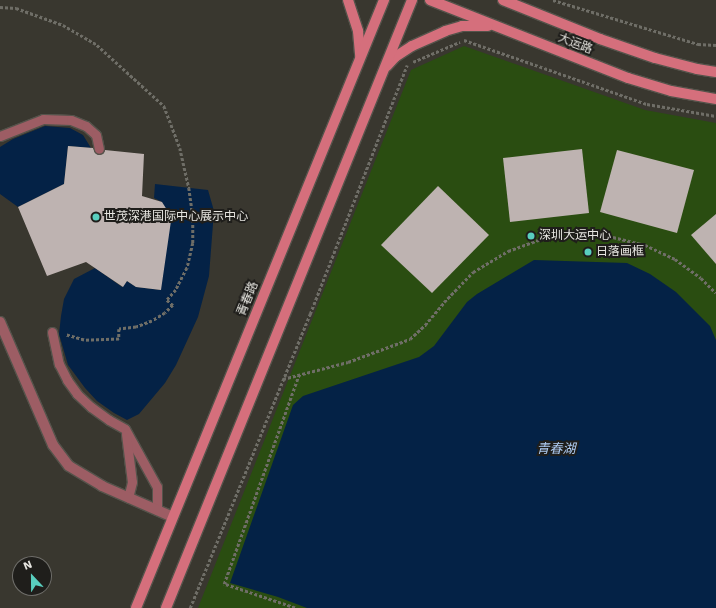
<!DOCTYPE html>
<meta charset="utf-8">
<style>
body{margin:0}
#map{position:relative;width:716px;height:608px;overflow:hidden;background:#39372f;font-family:"Work Sans","Noto Sans SC",sans-serif}
div>[style]{position:absolute}
.green>*{inset:0;background:#2a4d11}
.water>*{inset:0;background:#042246}
.building>*{inset:0;background:#beb3b1}
.path>*{height:2.5px;margin-top:-1.25px;transform-origin:0;background:repeating-linear-gradient(90deg,#6f6e67 0 3px,transparent 0 5px)}
.roads{filter:drop-shadow(1px 0 #55534b) drop-shadow(-1px 0 #55534b) drop-shadow(0 1px #55534b) drop-shadow(0 -1px #55534b)}
.lane>*{height:9px;margin:-4.5px;padding:0 4.5px;transform-origin:4.5px;border-radius:4.5px;background:#9d5d64}
.street>*{height:10px;margin:-5px;padding:0 5px;transform-origin:5px;border-radius:5px;background:#9d5d64}
.secondary>*{height:10px;margin:-5px;padding:0 5px;transform-origin:5px;border-radius:5px;background:#d56f7c}
.dots>*{width:11px;height:11px;translate:-50% -50%;box-sizing:border-box;border:2px solid #1f1e1b;border-radius:50%}
span{translate:-50% -50%;white-space:nowrap;text-align:center;line-height:1.15;-webkit-text-stroke:4px #1f1e1b;paint-order:stroke}
.street-label{font-size:12px;color:#e7e6e1}
.poi-label{font-size:12px;color:#e7e6e1}
.left{translate:0 -50%;text-align:left}
.water-label{font-size:13px;color:#aeccf3;font-style:italic}
.north{position:absolute;left:12px;top:556px;width:40px;height:40px;box-sizing:border-box;background:#1f1e1b;border:1px solid #6f6e6a;border-radius:50%;rotate:338deg;font-size:11px;font-weight:700;line-height:16px;text-align:center;color:#e7e6e1}
.north::after{content:'';display:block;margin:auto;width:14px;height:18px;background:#59cebe;clip-path:polygon(50% 0,100% 100%,50% 72%,0 100%)}
</style>
<div id="map">
<div class="green">
<div style="clip-path:polygon(464px 46px,645px 110px,716px 123px,716px 608px,198px 608px,411px 70px)"></div>
</div>
<div class="water">
<div style="clip-path:polygon(45px 126px,70px 128px,83px 135px,91px 148px,68px 146px,64px 184px,18px 207px,0 194px,0 147px,13px 139px)"></div>
<div style="clip-path:polygon(155px 184px,208px 190px,214px 211px,209px 276px,198px 317px,176px 365px,165px 383px,139px 414px,127px 420px,114px 413px,97px 401px,85px 388px,68px 365px,59px 334px,61px 316px,64px 299px,74px 279px,95px 268px,122px 287px,127px 281px,136px 287px,161px 290px,162px 202px,154px 198px)"></div>
<div style="clip-path:polygon(534px 260px,627px 263px,650px 274px,676px 292px,710px 326px,716px 340px,716px 608px,307px 608px,278px 597px,230px 583px,293px 405px,303px 396px,419px 357px,434px 346px,467px 302px,477px 294px)"></div>
</div>
<div class="building">
<div style="clip-path:polygon(68px 146px,93px 148px,98px 155px,103px 154px,105px 150px,144px 154px,142px 196px,162px 202px,169px 213px,171px 221px,161px 290px,136px 287px,127px 281px,123px 287px,86px 262px,47px 276px,18px 207px,64px 184px)"></div>
<div style="clip-path:polygon(582px 149px,589px 213px,510px 222px,503px 158px)"></div>
<div style="clip-path:polygon(617px 150px,694px 170px,677px 233px,600px 212px)"></div>
<div style="clip-path:polygon(438px 186px,489px 235px,432px 293px,381px 245px)"></div>
<div style="clip-path:polygon(716px 214px,716px 264px,691px 235px)"></div>
</div>
<div class="path">
<div style="left:553px;top:0;width:152px;rotate:16.9deg"></div>
<div style="left:698px;top:44px;width:18px;rotate:3deg"></div>
<div style="left:0;top:7px;width:16px;rotate:4deg"></div>
<div style="left:16px;top:8px;width:50px;rotate:19.9deg"></div>
<div style="left:63px;top:25px;width:39px;rotate:30deg"></div>
<div style="left:97px;top:45px;width:91px;rotate:42.3deg"></div>
<div style="left:164px;top:106px;width:45px;rotate:69.1deg"></div>
<div style="left:180px;top:148px;width:41px;rotate:77.3deg"></div>
<div style="left:189px;top:188px;width:27px;rotate:82deg"></div>
<div style="left:193px;top:215px;width:28px;rotate:90deg"></div>
<div style="left:193px;top:243px;width:26px;rotate:103deg"></div>
<div style="left:187px;top:268px;width:25px;rotate:117deg"></div>
<div style="left:176px;top:290px;width:13px;rotate:132deg"></div>
<div style="left:167px;top:300px;width:8px;rotate:40deg"></div>
<div style="left:173px;top:305px;width:11px;rotate:135deg"></div>
<div style="left:165px;top:313px;width:15px;rotate:148deg"></div>
<div style="left:152px;top:321px;width:17px;rotate:159deg"></div>
<div style="left:136px;top:327px;width:17px;rotate:173deg"></div>
<div style="left:119px;top:329px;width:10px;rotate:90deg"></div>
<div style="left:119px;top:339px;width:35px;rotate:178deg"></div>
<div style="left:84px;top:340px;width:19px;rotate:-164deg"></div>
<div style="left:464px;top:40px;width:194px;rotate:19.3deg"></div>
<div style="left:647px;top:104px;width:70px;rotate:9.9deg"></div>
<div style="left:413px;top:62px;width:51px;rotate:-23.1deg"></div>
<div style="left:283px;top:379px;width:67px;rotate:-14.7deg"></div>
<div style="left:348px;top:362px;width:66px;rotate:-20.4deg"></div>
<div style="left:410px;top:339px;width:21px;rotate:-43deg"></div>
<div style="left:425px;top:325px;width:30px;rotate:-50deg"></div>
<div style="left:444px;top:302px;width:42px;rotate:-46deg"></div>
<div style="left:473px;top:272px;width:41px;rotate:-31deg"></div>
<div style="left:508px;top:251px;width:35px;rotate:-20deg"></div>
<div style="left:541px;top:239px;width:37px;rotate:-8deg"></div>
<div style="left:578px;top:234px;width:35px;rotate:5deg"></div>
<div style="left:613px;top:237px;width:33px;rotate:14deg"></div>
<div style="left:645px;top:245px;width:33px;rotate:25deg"></div>
<div style="left:675px;top:259px;width:32px;rotate:36deg"></div>
<div style="left:701px;top:278px;width:21px;rotate:45deg"></div>
<div style="left:190px;top:608px;width:318px;rotate:-67.8deg"></div>
<div style="left:310px;top:314px;width:267px;rotate:-68.7deg"></div>
<div style="left:295px;top:608px;width:75px;rotate:-161.3deg"></div>
<div style="left:224px;top:584px;width:222px;rotate:-70.3deg"></div>
</div>
<div class="roads">
<div class="lane">
<div style="left:0;top:136px;width:46px;rotate:-21.6deg"></div>
<div style="left:43px;top:119px;width:28px;rotate:2deg"></div>
<div style="left:71px;top:120px;width:16px;rotate:22deg"></div>
<div style="left:86px;top:126px;width:13px;rotate:42deg"></div>
<div style="left:96px;top:135px;width:14px;rotate:78deg"></div>
<div style="left:52px;top:332px;width:33px;rotate:78deg"></div>
<div style="left:59px;top:364px;width:18px;rotate:63deg"></div>
<div style="left:67px;top:380px;width:17px;rotate:54deg"></div>
<div style="left:77px;top:394px;width:19px;rotate:43deg"></div>
<div style="left:91px;top:407px;width:22px;rotate:36deg"></div>
<div style="left:109px;top:420px;width:18px;rotate:29deg"></div>
<div style="left:125px;top:429px;width:66px;rotate:61.1deg"></div>
<div style="left:157px;top:487px;width:23px;rotate:90deg"></div>
<div style="left:126px;top:434px;width:48px;rotate:82.9deg"></div>
<div style="left:132px;top:482px;width:16px;rotate:104deg"></div>
</div>
<div class="street">
<div style="left:0;top:322px;width:134px;rotate:66.7deg"></div>
<div style="left:53px;top:445px;width:26px;rotate:53deg"></div>
<div style="left:69px;top:466px;width:39px;rotate:31deg"></div>
<div style="left:102px;top:486px;width:77px;rotate:23.6deg"></div>
</div>
<div class="secondary">
<div style="left:348px;top:0;width:33px;rotate:72deg"></div>
<div style="left:358px;top:31px;width:25px;rotate:85deg"></div>
<div style="left:430px;top:0;width:213px;rotate:21.5deg"></div>
<div style="left:628px;top:78px;width:45px;rotate:16.8deg"></div>
<div style="left:671px;top:91px;width:46px;rotate:10.1deg"></div>
<div style="left:503px;top:0;width:105px;rotate:21.9deg"></div>
<div style="left:600px;top:39px;width:58px;rotate:19.1deg"></div>
<div style="left:655px;top:58px;width:43px;rotate:14.7deg"></div>
<div style="left:697px;top:69px;width:19px;rotate:9deg"></div>
<div style="left:387px;top:66px;width:12px;rotate:-48deg"></div>
<div style="left:395px;top:57px;width:20px;rotate:-33deg"></div>
<div style="left:412px;top:46px;width:36px;rotate:-24deg"></div>
<div style="left:445px;top:31px;width:18px;rotate:-16deg"></div>
<div style="left:462px;top:26px;width:26px"></div>
<div style="left:136px;top:608px;width:657px;rotate:-67.81deg"></div>
<div style="left:166px;top:608px;width:656px;rotate:-67.97deg"></div>
</div>
</div>
<div class="dots">
<div style="left:96px;top:217px;background:#59cebe"></div>
<div style="left:531px;top:236px;background:#59cebe"></div>
<div style="left:588px;top:252px;background:#59cebe"></div>
</div>
<div class="street-label">
<span style="left:575px;top:44px;rotate:21deg">大运路</span>
<span style="left:248px;top:299px;rotate:-68deg">青春路</span>
</div>
<div class="poi-label">
<span class="left" style="left:104px;top:217px">世茂深港国际中心展示中心</span>
<span class="left" style="left:539px;top:236px">深圳大运中心</span>
<span class="left" style="left:596px;top:252px">日落画框</span>
</div>
<div class="water-label">
<span style="left:556px;top:449px">青春湖</span>
</div>
<div class="north">N</div>
</div>
